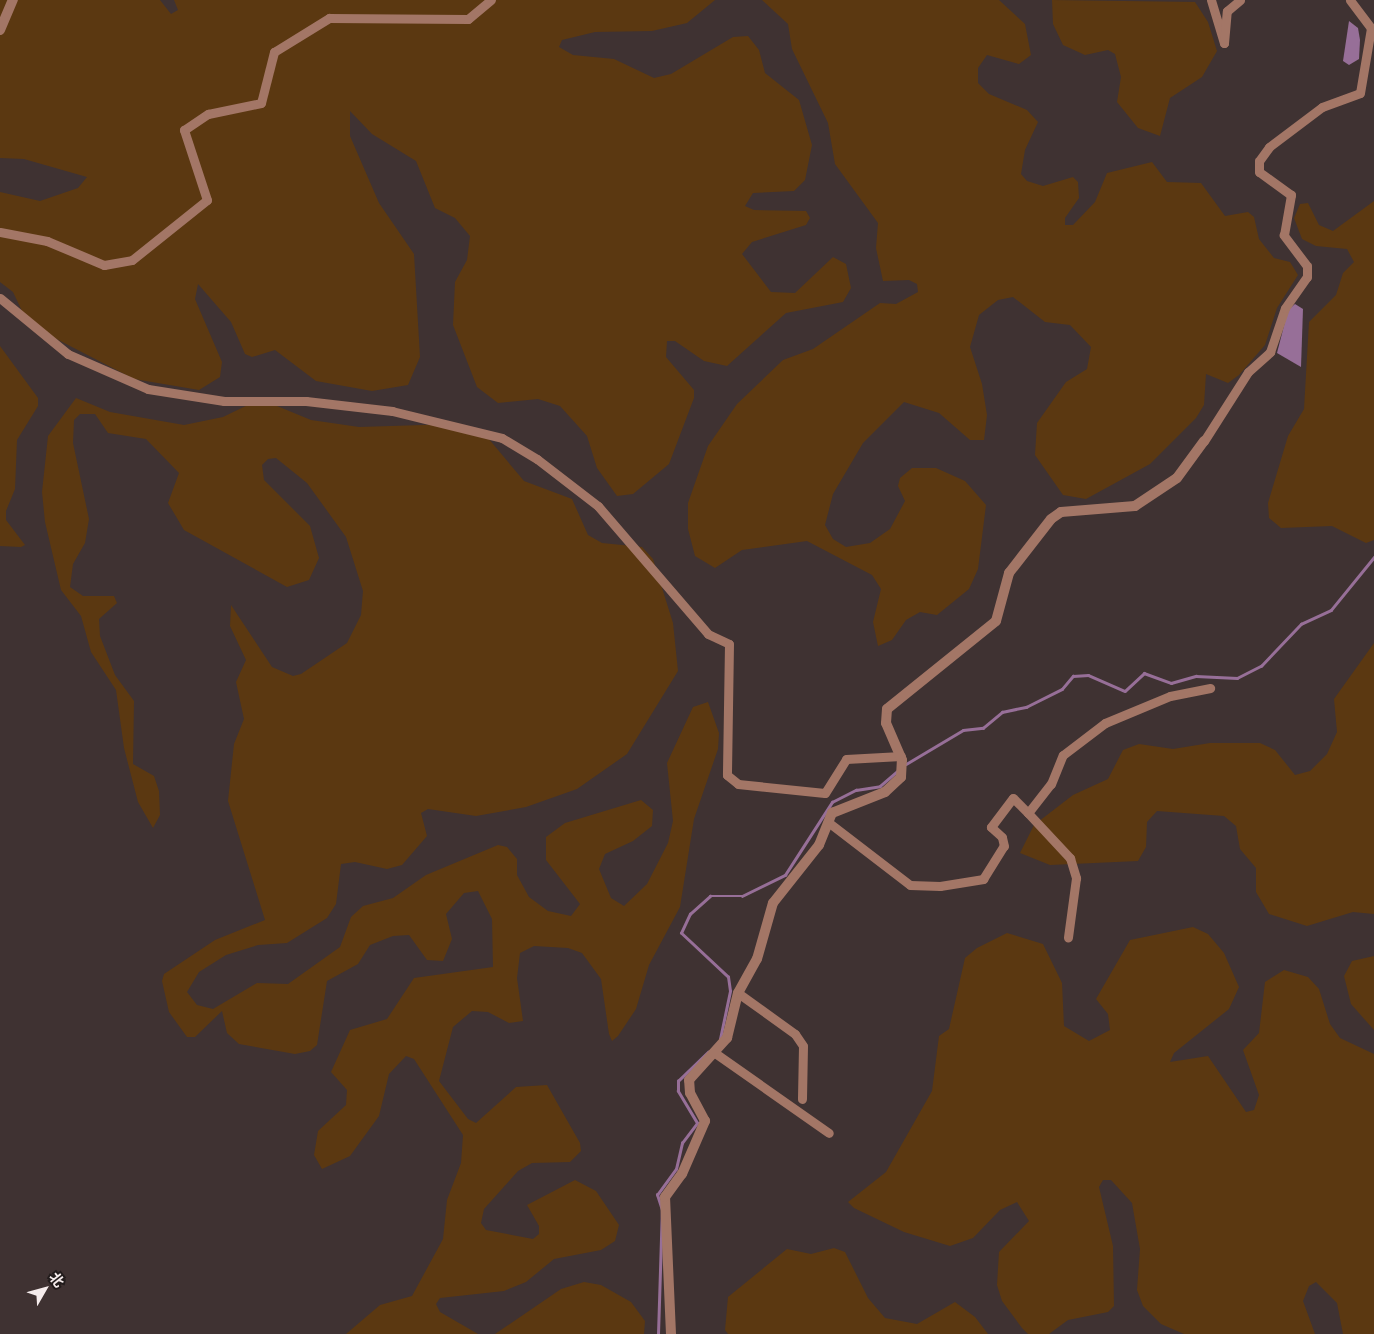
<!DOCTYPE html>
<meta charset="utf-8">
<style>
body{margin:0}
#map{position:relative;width:1374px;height:1334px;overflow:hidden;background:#3f3232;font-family:Montserrat,"Noto Sans SC",sans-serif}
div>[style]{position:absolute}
.green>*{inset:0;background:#5b3811}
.water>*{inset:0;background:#976f98}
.stream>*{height:2.5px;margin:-1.25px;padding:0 1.25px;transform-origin:1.25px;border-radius:1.25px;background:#976f98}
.minor>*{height:9px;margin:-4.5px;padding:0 4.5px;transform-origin:4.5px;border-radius:4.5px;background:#a37666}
.tertiary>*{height:10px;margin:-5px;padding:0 5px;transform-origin:5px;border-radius:5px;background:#a37666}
span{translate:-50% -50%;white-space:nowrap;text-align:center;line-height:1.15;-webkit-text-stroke:5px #221c1c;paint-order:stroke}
.north{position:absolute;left:20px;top:1264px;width:50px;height:50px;-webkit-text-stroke:4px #221c1c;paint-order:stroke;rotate:52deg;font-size:14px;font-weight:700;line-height:20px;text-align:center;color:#f5ecec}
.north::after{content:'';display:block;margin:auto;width:18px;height:22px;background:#f5ecec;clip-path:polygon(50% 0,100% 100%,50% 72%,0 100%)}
</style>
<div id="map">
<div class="green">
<div style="clip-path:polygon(0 0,160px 0,171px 14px,178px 10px,174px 0,715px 0,687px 23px,652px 31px,595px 32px,562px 40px,559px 47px,573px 55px,614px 59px,654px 78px,671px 74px,733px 37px,748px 36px,759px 50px,765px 73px,799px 100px,812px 145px,805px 180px,794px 191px,753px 193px,745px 206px,754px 210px,806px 211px,810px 218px,806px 225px,752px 242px,742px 254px,771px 292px,795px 293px,833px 257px,846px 264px,851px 288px,843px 302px,786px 313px,727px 366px,704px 361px,675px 341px,667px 341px,666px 357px,694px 390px,694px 398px,669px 464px,633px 494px,617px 496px,597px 468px,587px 436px,560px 406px,538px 399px,498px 403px,477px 387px,453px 325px,455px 282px,467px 260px,470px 236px,455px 218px,435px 208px,416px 161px,372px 134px,350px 111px,350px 136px,379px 203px,414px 254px,420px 357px,408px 385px,372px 391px,316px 381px,275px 350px,252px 357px,245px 354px,231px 322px,198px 284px,195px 299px,222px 362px,220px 377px,199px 390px,134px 379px,41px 331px,23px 313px,13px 292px,0 282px,0 192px,40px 201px,78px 188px,87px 177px,24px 159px,0 158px)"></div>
<div style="clip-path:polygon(762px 0,999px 0,1025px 24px,1031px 55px,1019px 64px,987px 55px,978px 68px,978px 83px,989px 94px,1027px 110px,1038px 122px,1025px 150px,1021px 174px,1027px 181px,1043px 186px,1073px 177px,1078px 182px,1079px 198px,1065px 218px,1065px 225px,1073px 225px,1095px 202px,1107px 173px,1152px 162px,1167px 182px,1201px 183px,1225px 216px,1248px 212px,1254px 217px,1259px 239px,1274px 258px,1290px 262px,1298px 275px,1277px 308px,1265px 345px,1239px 375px,1228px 383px,1206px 374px,1204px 405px,1196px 418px,1150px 464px,1086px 499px,1063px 495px,1035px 455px,1037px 423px,1066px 382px,1087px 369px,1091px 347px,1070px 325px,1045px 322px,1013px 297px,998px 300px,979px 315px,970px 347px,982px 384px,987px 415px,984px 440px,970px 440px,939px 413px,904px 402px,863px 443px,833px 494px,825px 525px,833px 539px,846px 547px,870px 543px,890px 529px,905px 501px,898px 486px,900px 478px,912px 468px,936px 468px,965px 481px,986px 505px,978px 569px,969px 589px,937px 615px,920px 612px,906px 620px,892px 640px,878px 646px,873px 622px,881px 589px,872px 575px,807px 541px,742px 550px,715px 568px,695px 556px,688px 529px,688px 503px,708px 446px,737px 404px,783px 360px,813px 349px,880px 303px,896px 304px,918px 292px,917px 284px,909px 280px,883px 281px,876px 248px,878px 223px,835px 164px,828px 123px,792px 49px,788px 24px)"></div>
<div style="clip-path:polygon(1052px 0,1195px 2px,1208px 22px,1217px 51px,1202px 77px,1170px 98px,1160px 136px,1138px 128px,1117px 102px,1121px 77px,1115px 54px,1108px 50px,1085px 55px,1063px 45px,1053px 24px)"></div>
<div style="clip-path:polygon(1374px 201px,1374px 540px,1366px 543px,1332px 526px,1281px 528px,1269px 518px,1268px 503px,1288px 436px,1304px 409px,1309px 322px,1336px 295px,1343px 273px,1354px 262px,1347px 249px,1316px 246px,1302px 239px,1294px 218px,1300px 204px,1308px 203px,1319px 225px,1333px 231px)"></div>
<div style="clip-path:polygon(0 346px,38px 398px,38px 406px,17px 440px,15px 489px,6px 511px,6px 520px,25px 545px,21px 547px,0 546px)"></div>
<div style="clip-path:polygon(76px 398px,110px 412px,184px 425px,223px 417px,260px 399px,311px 420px,359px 427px,456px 424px,488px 438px,524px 481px,572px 499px,588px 535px,602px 543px,642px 547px,653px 559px,673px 623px,678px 671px,627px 754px,577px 789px,526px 807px,476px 816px,428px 809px,421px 813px,427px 836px,402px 865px,387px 869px,355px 862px,341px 864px,336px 904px,327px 918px,287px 943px,258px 945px,226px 955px,199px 972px,187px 992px,197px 1005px,213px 1009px,257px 983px,288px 984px,340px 947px,351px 917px,363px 906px,393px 898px,426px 875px,498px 845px,507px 847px,517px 859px,517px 875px,529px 897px,548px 911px,571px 916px,580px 904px,546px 860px,546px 837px,565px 823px,641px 800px,653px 810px,652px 826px,633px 841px,605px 854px,599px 869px,611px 898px,624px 906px,647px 884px,668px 843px,673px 821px,667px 763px,693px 707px,708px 702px,719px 733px,718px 749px,694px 819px,680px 907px,649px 965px,636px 1009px,618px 1036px,612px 1041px,609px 1034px,601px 979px,582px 953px,568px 948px,534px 946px,520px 953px,517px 978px,523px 1021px,509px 1023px,488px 1012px,472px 1011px,453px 1027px,439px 1081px,468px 1119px,476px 1123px,516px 1087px,547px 1085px,580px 1143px,581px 1151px,570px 1162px,532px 1163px,518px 1171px,484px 1209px,481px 1223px,486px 1230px,533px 1239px,539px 1234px,539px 1226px,527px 1205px,575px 1180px,596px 1191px,619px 1225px,615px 1241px,601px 1250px,554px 1259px,526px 1282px,504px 1291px,440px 1298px,436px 1304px,440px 1312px,478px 1334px,346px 1334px,380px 1305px,412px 1296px,443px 1239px,447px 1200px,461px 1163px,463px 1135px,414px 1059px,406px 1056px,389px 1074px,379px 1116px,350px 1156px,322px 1169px,314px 1155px,318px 1131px,346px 1105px,347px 1090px,331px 1072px,350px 1030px,387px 1019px,414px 978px,493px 967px,492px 919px,478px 891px,464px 893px,446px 914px,452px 939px,443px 961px,427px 960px,409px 935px,393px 936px,370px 945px,358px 964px,327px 981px,317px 1045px,310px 1051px,295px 1054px,239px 1044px,227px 1033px,222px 1011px,195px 1037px,187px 1037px,169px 1012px,162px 981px,164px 974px,215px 940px,265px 920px,228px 801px,234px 744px,244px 719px,236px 682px,246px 660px,230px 626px,231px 605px,272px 667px,293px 676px,301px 674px,347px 643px,361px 615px,363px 591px,346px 537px,307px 483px,276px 458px,268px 459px,262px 465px,264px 480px,310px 526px,319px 558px,309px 580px,287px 587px,184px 530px,168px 503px,179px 473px,146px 439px,108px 433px,95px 414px,80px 414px,74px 420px,73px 443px,89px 519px,85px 543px,73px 564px,70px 587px,83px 596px,114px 596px,117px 603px,99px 619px,100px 636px,115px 675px,134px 701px,133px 764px,154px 776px,159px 791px,160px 815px,153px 828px,138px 802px,124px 748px,116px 690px,91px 652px,81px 616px,61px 590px,45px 522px,42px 492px,48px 436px)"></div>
<div style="clip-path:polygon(1374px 643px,1374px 914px,1353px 912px,1307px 926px,1269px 914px,1256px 892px,1256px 868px,1240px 849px,1236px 826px,1224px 816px,1157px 811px,1147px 822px,1146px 847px,1138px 861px,1050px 865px,1020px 853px,1034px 825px,1073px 795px,1108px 779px,1123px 750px,1139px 744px,1173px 749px,1210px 743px,1260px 743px,1275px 750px,1295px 775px,1310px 771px,1327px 754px,1337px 732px,1334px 699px)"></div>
<div style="clip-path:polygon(1193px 927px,1208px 934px,1224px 953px,1239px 987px,1229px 1009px,1174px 1053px,1170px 1062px,1208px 1056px,1246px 1112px,1254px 1110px,1259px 1095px,1243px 1050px,1259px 1033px,1265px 982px,1284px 970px,1308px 977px,1319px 989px,1330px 1024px,1340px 1038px,1374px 1054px,1374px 1334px,1343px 1334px,1337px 1303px,1316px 1282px,1309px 1286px,1303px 1301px,1315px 1334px,1184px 1334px,1161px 1324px,1143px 1306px,1137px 1290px,1140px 1249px,1132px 1203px,1111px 1180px,1103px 1180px,1099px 1187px,1113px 1246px,1114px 1306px,1108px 1312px,1068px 1320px,1049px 1334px,1028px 1334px,1022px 1328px,1002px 1301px,997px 1285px,999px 1252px,1029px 1221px,1017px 1202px,1000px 1210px,973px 1238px,950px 1246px,904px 1232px,854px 1208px,848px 1202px,886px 1172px,932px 1091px,939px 1036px,949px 1029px,965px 958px,977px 948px,1007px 933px,1043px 944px,1062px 983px,1064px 1026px,1089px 1041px,1110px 1030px,1108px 1014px,1096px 999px,1130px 940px)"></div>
<div style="clip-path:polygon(1374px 956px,1374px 1030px,1351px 1004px,1344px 976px,1352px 961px)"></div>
<div style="clip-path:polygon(834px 1248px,845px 1252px,868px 1298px,885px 1318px,917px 1324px,955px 1302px,975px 1317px,988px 1334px,728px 1334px,725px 1330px,728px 1297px,787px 1249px,811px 1254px)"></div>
<div style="clip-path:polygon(584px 1282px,601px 1285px,631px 1302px,645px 1321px,644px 1334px,495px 1334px,561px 1289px)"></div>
</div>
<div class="water">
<div style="clip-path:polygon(1349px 21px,1358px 28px,1360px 40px,1359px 59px,1349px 65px,1343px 61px)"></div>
<div style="clip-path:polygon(1295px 304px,1303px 309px,1301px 367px,1277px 353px,1288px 310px)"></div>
</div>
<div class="stream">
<div style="left:906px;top:764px;width:66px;rotate:-30.8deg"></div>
<div style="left:963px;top:730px;width:20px;rotate:-6deg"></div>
<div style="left:983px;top:728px;width:25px;rotate:-40deg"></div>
<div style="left:1002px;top:712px;width:25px;rotate:-12deg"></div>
<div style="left:1026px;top:707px;width:40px;rotate:-26.6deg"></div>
<div style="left:1062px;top:689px;width:17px;rotate:-50deg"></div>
<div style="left:1073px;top:676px;width:15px;rotate:-4deg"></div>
<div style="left:1088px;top:675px;width:40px;rotate:23.4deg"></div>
<div style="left:1125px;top:691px;width:26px;rotate:-43deg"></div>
<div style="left:1144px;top:673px;width:29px;rotate:20deg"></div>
<div style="left:1171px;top:683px;width:26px;rotate:-16deg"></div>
<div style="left:1196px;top:676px;width:41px;rotate:2.8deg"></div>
<div style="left:1237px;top:678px;width:27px;rotate:-27deg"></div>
<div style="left:1261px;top:666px;width:58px;rotate:-46.4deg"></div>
<div style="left:1301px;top:624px;width:33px;rotate:-25deg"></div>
<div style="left:1331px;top:610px;width:68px;rotate:-50.9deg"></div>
<div style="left:720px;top:1039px;width:49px;rotate:-78.2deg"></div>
<div style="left:730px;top:991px;width:14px;rotate:-98deg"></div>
<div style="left:728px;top:977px;width:64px;rotate:-136.9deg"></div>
<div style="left:681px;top:933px;width:21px;rotate:-65deg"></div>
<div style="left:690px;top:914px;width:27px;rotate:-42deg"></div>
<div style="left:710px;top:896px;width:32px"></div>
<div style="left:742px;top:896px;width:48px;rotate:-26deg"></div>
<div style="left:785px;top:875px;width:87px;rotate:-57.2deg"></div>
<div style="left:832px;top:802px;width:27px;rotate:-27deg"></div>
<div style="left:856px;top:790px;width:24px;rotate:-9deg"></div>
<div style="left:880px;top:786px;width:23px;rotate:-41deg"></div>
<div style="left:658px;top:1334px;width:124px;rotate:-88.2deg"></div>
<div style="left:662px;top:1210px;width:16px;rotate:-108deg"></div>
<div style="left:657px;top:1195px;width:32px;rotate:-54deg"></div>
<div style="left:676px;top:1169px;width:27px;rotate:-77deg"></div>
<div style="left:682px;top:1143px;width:25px;rotate:-53deg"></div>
<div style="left:697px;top:1123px;width:37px;rotate:-121deg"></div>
<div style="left:678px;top:1091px;width:10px;rotate:-90deg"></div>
<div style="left:678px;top:1081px;width:42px;rotate:-44deg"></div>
</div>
<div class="minor">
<div style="left:1211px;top:0;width:45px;rotate:73.2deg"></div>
<div style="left:1224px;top:43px;width:32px;rotate:-85deg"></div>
<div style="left:1227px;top:11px;width:17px;rotate:-40deg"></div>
<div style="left:0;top:232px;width:48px;rotate:10.8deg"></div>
<div style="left:47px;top:241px;width:62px;rotate:22.8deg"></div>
<div style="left:104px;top:265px;width:28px;rotate:-10deg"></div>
<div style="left:132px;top:260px;width:96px;rotate:-38.7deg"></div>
<div style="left:207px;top:200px;width:74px;rotate:-108.2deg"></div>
<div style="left:184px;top:130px;width:29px;rotate:-34deg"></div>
<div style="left:208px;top:114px;width:54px;rotate:-11.7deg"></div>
<div style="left:261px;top:103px;width:53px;rotate:-75.7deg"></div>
<div style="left:274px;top:52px;width:65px;rotate:-31.7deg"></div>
<div style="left:329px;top:18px;width:139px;rotate:0.4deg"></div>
<div style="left:468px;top:19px;width:30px;rotate:-40deg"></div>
<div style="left:0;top:298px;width:88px;rotate:39.5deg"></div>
<div style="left:68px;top:354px;width:87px;rotate:23.6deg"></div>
<div style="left:148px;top:389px;width:77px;rotate:9deg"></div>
<div style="left:224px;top:401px;width:82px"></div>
<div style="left:306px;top:401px;width:87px;rotate:6.6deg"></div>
<div style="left:392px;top:411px;width:113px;rotate:13.8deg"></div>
<div style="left:502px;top:438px;width:41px;rotate:31deg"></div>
<div style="left:537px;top:459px;width:77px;rotate:37.6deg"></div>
<div style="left:598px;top:506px;width:169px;rotate:49.3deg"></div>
<div style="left:708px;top:634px;width:23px;rotate:25deg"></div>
<div style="left:729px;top:644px;width:131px;rotate:90.9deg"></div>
<div style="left:727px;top:775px;width:14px;rotate:39deg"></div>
<div style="left:738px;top:784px;width:87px;rotate:5.9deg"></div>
<div style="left:825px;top:793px;width:40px;rotate:-58deg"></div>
<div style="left:846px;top:759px;width:55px;rotate:-3.1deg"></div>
<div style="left:1204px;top:441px;width:82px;rotate:-57.5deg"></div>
<div style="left:1248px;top:372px;width:30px;rotate:-42deg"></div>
<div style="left:1270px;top:352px;width:46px;rotate:-71.2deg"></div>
<div style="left:1285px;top:308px;width:38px;rotate:-55deg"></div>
<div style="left:1307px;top:277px;width:11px;rotate:-90deg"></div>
<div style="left:1307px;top:266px;width:39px;rotate:-127deg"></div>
<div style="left:1284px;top:235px;width:41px;rotate:-80.1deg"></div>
<div style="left:1291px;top:195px;width:39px;rotate:-144deg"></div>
<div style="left:1259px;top:172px;width:11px;rotate:-90deg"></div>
<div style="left:1259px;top:161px;width:17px;rotate:-54deg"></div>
<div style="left:1269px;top:147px;width:66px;rotate:-37deg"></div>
<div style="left:1322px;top:107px;width:40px;rotate:-20.2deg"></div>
<div style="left:1360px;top:93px;width:66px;rotate:-80.4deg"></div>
<div style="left:1371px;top:28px;width:35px;rotate:-127deg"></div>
<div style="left:1028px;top:813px;width:62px;rotate:47deg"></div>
<div style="left:1070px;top:858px;width:21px;rotate:73deg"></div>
<div style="left:1076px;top:878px;width:60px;rotate:97.7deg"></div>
<div style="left:828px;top:822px;width:103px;rotate:37.5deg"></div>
<div style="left:910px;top:885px;width:30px;rotate:2deg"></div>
<div style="left:940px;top:886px;width:44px;rotate:-9.2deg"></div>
<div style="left:983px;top:879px;width:39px;rotate:-58deg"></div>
<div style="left:1004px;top:846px;width:9px;rotate:-103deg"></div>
<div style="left:1002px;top:837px;width:15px;rotate:-138deg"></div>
<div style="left:991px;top:827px;width:36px;rotate:-53deg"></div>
<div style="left:1013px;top:798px;width:21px;rotate:45deg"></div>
<div style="left:1028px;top:813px;width:37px;rotate:-52deg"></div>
<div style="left:1051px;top:784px;width:31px;rotate:-68deg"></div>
<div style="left:1063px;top:755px;width:53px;rotate:-37.3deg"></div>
<div style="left:1105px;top:723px;width:70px;rotate:-22.6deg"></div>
<div style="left:1170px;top:696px;width:41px;rotate:-11.3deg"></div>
<div style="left:738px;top:993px;width:70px;rotate:35.7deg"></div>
<div style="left:795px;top:1034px;width:14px;rotate:56deg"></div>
<div style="left:803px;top:1046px;width:53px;rotate:91.1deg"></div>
<div style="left:715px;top:1053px;width:139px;rotate:35.1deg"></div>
</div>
<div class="tertiary">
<div style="left:0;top:30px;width:33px;rotate:-67deg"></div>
<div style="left:671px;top:1334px;width:137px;rotate:-92.5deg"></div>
<div style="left:665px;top:1197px;width:29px;rotate:-54deg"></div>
<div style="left:682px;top:1174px;width:58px;rotate:-66.5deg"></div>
<div style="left:705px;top:1121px;width:32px;rotate:-118deg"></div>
<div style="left:690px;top:1093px;width:13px;rotate:-94deg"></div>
<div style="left:689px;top:1080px;width:57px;rotate:-47.9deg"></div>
<div style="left:727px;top:1038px;width:46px;rotate:-76.3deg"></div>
<div style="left:738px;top:993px;width:39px;rotate:-61deg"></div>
<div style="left:757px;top:959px;width:58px;rotate:-74.1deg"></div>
<div style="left:773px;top:903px;width:74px;rotate:-51.6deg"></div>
<div style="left:819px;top:845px;width:35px;rotate:-68deg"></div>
<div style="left:832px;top:813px;width:57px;rotate:-21.6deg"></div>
<div style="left:885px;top:792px;width:22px;rotate:-43deg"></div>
<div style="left:901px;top:777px;width:17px;rotate:-87deg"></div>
<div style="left:902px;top:760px;width:40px;rotate:-113.4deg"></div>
<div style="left:886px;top:723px;width:14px;rotate:-86deg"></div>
<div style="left:887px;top:709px;width:140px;rotate:-38.9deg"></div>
<div style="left:996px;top:621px;width:50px;rotate:-74.8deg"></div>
<div style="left:1009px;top:573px;width:68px;rotate:-52.1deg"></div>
<div style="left:1051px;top:519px;width:12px;rotate:-35deg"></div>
<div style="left:1061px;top:512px;width:74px;rotate:-4.6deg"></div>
<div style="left:1135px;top:506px;width:50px;rotate:-33.7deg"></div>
<div style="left:1177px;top:478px;width:46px;rotate:-53.9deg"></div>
</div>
<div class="north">北</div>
</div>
